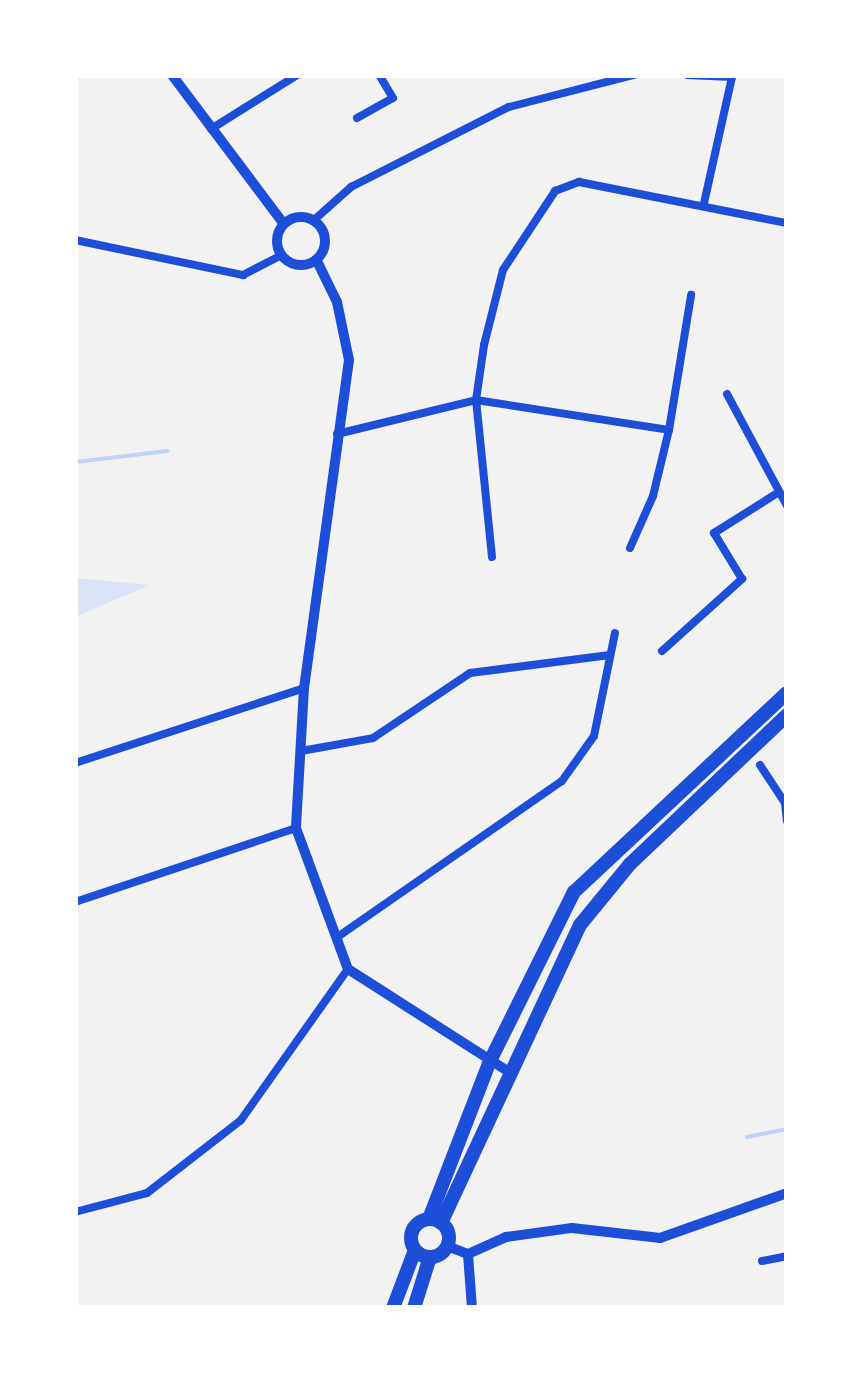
<!DOCTYPE html>
<style>
body{margin:0}
#map{position:relative;width:862px;height:1383px;overflow:hidden;background:#f2f2f2;font-family:"Public Sans",sans-serif}
div>[style]{position:absolute}
.green>*{inset:0;background:#dbe4f7}
.stream>*{height:4px;margin:-2px;padding:0 2px;transform-origin:2px;border-radius:2px;background:#bfd3fe}
.minor>*{height:8px;margin:-4px;padding:0 4px;transform-origin:4px;border-radius:4px;background:#1d4ed8}
.tertiary>*{height:10px;margin:-5px;padding:0 5px;transform-origin:5px;border-radius:5px;background:#1d4ed8}
.tertiary>.ring{margin:-5px;padding:0;box-sizing:content-box;background:none;border:10px solid #1d4ed8;border-radius:50%}
.trunk>*{height:14px;margin:-7px;padding:0 7px;transform-origin:7px;border-radius:7px;background:#1d4ed8}
.trunk>.ring{margin:-7px;padding:0;box-sizing:content-box;background:none;border:14px solid #1d4ed8;border-radius:50%}
span{translate:-50% -50%;white-space:nowrap;text-align:center;line-height:1.15;-webkit-text-stroke:10px #fff;paint-order:stroke}
.frame{position:absolute;inset:0;border:78px solid #fff;pointer-events:none}
</style>
<div id="map">
<div class="green">
<div style="clip-path:polygon(75px 578px,150px 585px,75px 617px)"></div>
</div>
<div class="stream">
<div style="left:75px;top:462px;width:93px;rotate:-6.8deg"></div>
<div style="left:747px;top:1137px;width:41px;rotate:-11.3deg"></div>
</div>
<div class="minor">
<div style="left:687px;top:75px;width:45px;rotate:2.5deg"></div>
<div style="left:732px;top:77px;width:129px;rotate:102.5deg"></div>
<div style="left:357px;top:118px;width:41px;rotate:-29.1deg"></div>
<div style="left:393px;top:98px;width:27px;rotate:-121deg"></div>
<div style="left:211px;top:129px;width:102px;rotate:-32.1deg"></div>
<div style="left:314px;top:220px;width:50px;rotate:-41.7deg"></div>
<div style="left:351px;top:187px;width:177px;rotate:-26.9deg"></div>
<div style="left:509px;top:107px;width:129px;rotate:-14.4deg"></div>
<div style="left:75px;top:240px;width:172px;rotate:11.8deg"></div>
<div style="left:243px;top:275px;width:42px;rotate:-27.2deg"></div>
<div style="left:727px;top:394px;width:127px;rotate:61.8deg"></div>
<div style="left:337px;top:434px;width:143px;rotate:-13.7deg"></div>
<div style="left:476px;top:400px;width:195px;rotate:8.8deg"></div>
<div style="left:630px;top:548px;width:57px;rotate:-66.1deg"></div>
<div style="left:653px;top:496px;width:68px;rotate:-76.4deg"></div>
<div style="left:669px;top:430px;width:137px;rotate:-80.7deg"></div>
<div style="left:492px;top:557px;width:158px;rotate:-95.8deg"></div>
<div style="left:476px;top:400px;width:56px;rotate:-81.7deg"></div>
<div style="left:484px;top:345px;width:77px;rotate:-75.8deg"></div>
<div style="left:503px;top:270px;width:95px;rotate:-56.6deg"></div>
<div style="left:555px;top:191px;width:26px;rotate:-21deg"></div>
<div style="left:579px;top:182px;width:212px;rotate:11.2deg"></div>
<div style="left:662px;top:651px;width:108px;rotate:-42deg"></div>
<div style="left:742px;top:579px;width:54px;rotate:-121.3deg"></div>
<div style="left:714px;top:533px;width:77px;rotate:-32.2deg"></div>
<div style="left:301px;top:751px;width:73px;rotate:-10.2deg"></div>
<div style="left:373px;top:738px;width:117px;rotate:-33.8deg"></div>
<div style="left:470px;top:673px;width:141px;rotate:-7.3deg"></div>
<div style="left:75px;top:763px;width:241px;rotate:-18.1deg"></div>
<div style="left:760px;top:765px;width:45px;rotate:56.7deg"></div>
<div style="left:785px;top:803px;width:18px;rotate:84deg"></div>
<div style="left:75px;top:902px;width:233px;rotate:-18.5deg"></div>
<div style="left:336px;top:938px;width:275px;rotate:-34.8deg"></div>
<div style="left:562px;top:781px;width:55px;rotate:-54.6deg"></div>
<div style="left:594px;top:736px;width:105px;rotate:-78.5deg"></div>
<div style="left:75px;top:1212px;width:74px;rotate:-14.8deg"></div>
<div style="left:147px;top:1193px;width:119px;rotate:-37.8deg"></div>
<div style="left:241px;top:1120px;width:185px;rotate:-54.7deg"></div>
<div style="left:762px;top:1261px;width:25px;rotate:-11deg"></div>
</div>
<div class="tertiary">
<div style="left:172px;top:75px;width:185px;rotate:53.1deg"></div>
<div class="ring" style="left:277px;top:217px;width:38px;height:38px"></div>
<div style="left:317px;top:261px;width:46px;rotate:64deg"></div>
<div style="left:337px;top:302px;width:59px;rotate:78.3deg"></div>
<div style="left:349px;top:360px;width:331px;rotate:97.8deg"></div>
<div style="left:304px;top:688px;width:140px;rotate:93.3deg"></div>
<div style="left:296px;top:828px;width:150px;rotate:69.8deg"></div>
<div style="left:348px;top:969px;width:191px;rotate:32.6deg"></div>
<div style="left:447px;top:1246px;width:22px;rotate:21deg"></div>
<div style="left:468px;top:1254px;width:42px;rotate:-24.1deg"></div>
<div style="left:506px;top:1237px;width:67px;rotate:-7.8deg"></div>
<div style="left:572px;top:1228px;width:89px;rotate:6.5deg"></div>
<div style="left:660px;top:1238px;width:135px;rotate:-19.5deg"></div>
<div style="left:468px;top:1254px;width:54px;rotate:85.8deg"></div>
</div>
<div class="trunk">
<div style="left:429px;top:1219px;width:169px;rotate:-68.9deg"></div>
<div style="left:490px;top:1061px;width:189px;rotate:-63.6deg"></div>
<div style="left:574px;top:892px;width:291px;rotate:-43.1deg"></div>
<div class="ring" style="left:411px;top:1219px;width:24px;height:24px"></div>
<div style="left:441px;top:1223px;width:329px;rotate:-65deg"></div>
<div style="left:580px;top:925px;width:79px;rotate:-50.7deg"></div>
<div style="left:630px;top:864px;width:216px;rotate:-43.5deg"></div>
<div style="left:393px;top:1308px;width:62px;rotate:-69.2deg"></div>
<div style="left:414px;top:1308px;width:53px;rotate:-72.6deg"></div>
</div>
<div class="frame"></div>
</div>
